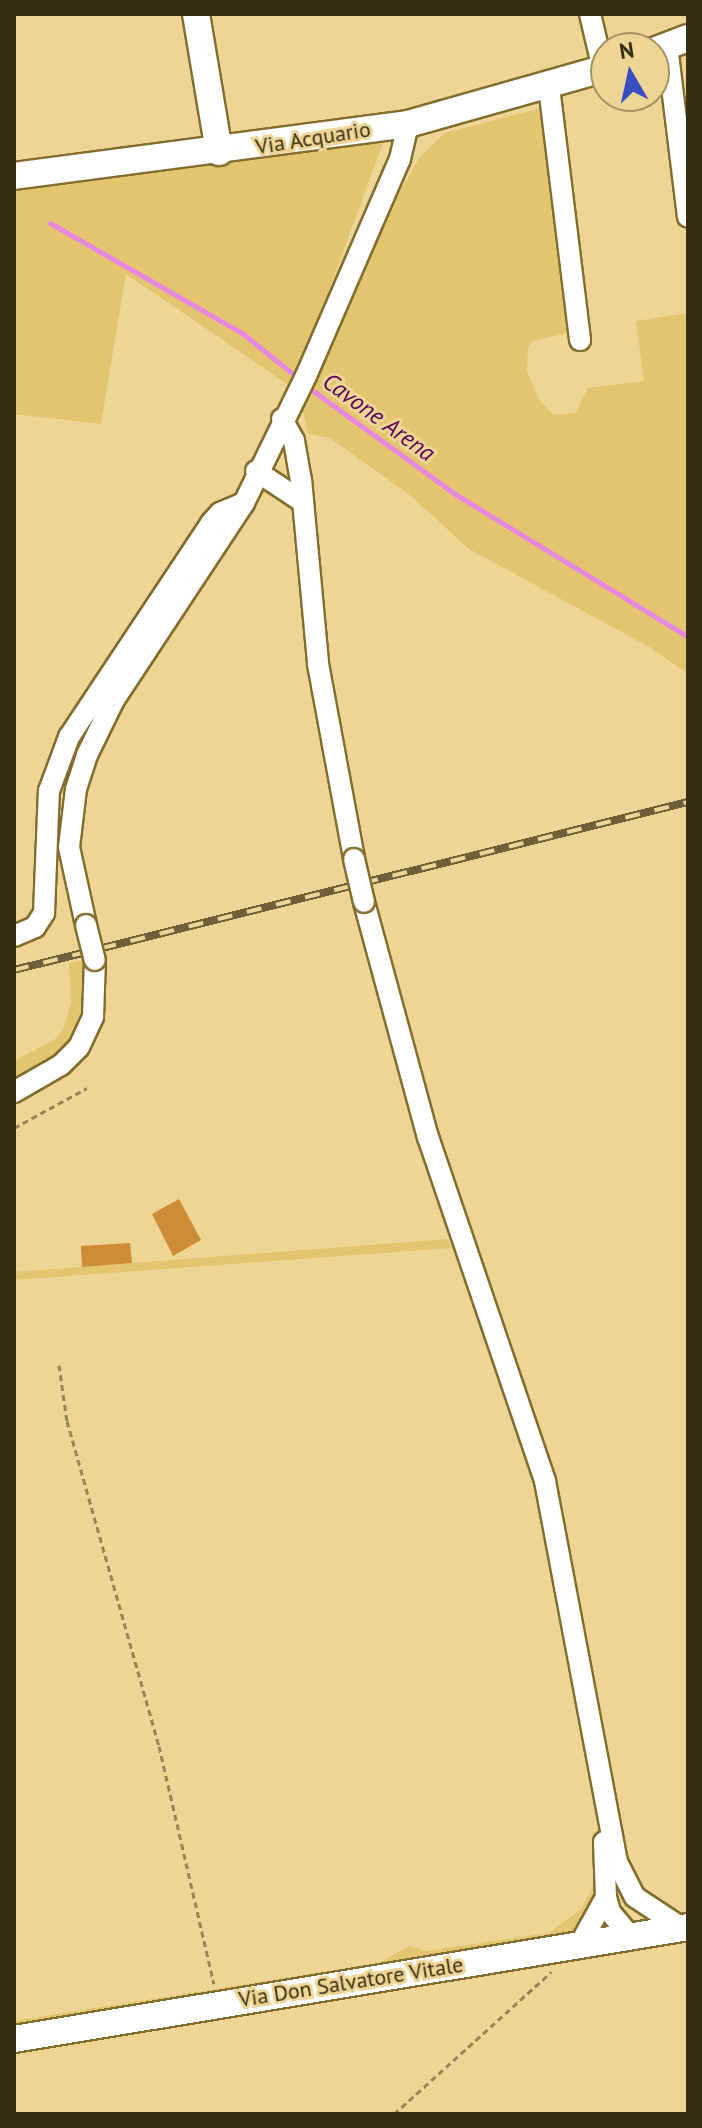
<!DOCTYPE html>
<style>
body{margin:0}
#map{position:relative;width:702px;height:2128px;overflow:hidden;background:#edd595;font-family:"PT Sans",sans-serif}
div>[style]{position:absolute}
.green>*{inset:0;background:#e3c570}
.stream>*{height:5px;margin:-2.5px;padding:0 2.5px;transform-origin:2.5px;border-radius:2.5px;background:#e787df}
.building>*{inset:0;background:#cd8c35}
.path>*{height:3px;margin-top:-1.5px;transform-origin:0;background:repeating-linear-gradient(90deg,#958456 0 6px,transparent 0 10px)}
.roads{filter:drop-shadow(2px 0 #836d2e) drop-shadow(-2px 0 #836d2e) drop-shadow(0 2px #836d2e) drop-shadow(0 -2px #836d2e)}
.minor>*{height:20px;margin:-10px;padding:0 10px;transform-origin:10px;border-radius:10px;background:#fff}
.tertiary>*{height:26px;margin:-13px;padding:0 13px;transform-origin:13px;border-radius:13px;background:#fff}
.rail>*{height:8px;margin-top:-4px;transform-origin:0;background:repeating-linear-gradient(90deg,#edd595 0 15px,#6d5f39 0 30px);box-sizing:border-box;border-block:2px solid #6d5f39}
.bridges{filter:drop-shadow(2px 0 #836d2e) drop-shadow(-2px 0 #836d2e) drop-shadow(0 2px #836d2e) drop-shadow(0 -2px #836d2e)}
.minor-bridge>*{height:20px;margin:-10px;padding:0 10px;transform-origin:10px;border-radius:10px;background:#fff}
span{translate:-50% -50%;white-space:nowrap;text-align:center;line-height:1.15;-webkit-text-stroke:6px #edd595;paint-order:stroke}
.street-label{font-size:22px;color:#372e13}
.water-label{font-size:24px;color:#5c0059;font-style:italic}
.frame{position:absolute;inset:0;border:16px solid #372e13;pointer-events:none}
.north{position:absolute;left:590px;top:32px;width:80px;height:80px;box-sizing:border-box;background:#edd595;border:2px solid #a49261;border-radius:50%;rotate:351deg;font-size:22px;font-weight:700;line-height:32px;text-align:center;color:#372e13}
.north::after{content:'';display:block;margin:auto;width:28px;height:36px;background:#384ec0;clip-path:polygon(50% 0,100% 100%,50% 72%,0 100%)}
</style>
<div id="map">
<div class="green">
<div style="clip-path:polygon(545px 107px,571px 326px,568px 333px,533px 341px,528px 347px,527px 371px,540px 401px,554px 415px,576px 413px,588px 388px,644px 381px,636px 321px,688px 313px,688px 674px,651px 648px,469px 549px,411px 496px,330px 438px,308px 434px,301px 402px,365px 255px,419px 158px,445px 133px)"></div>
<div style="clip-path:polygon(384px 140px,293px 388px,126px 274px,101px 424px,14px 414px,14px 189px)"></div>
<div style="clip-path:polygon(91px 958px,84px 1026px,55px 1061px,14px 1087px,14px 1061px,57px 1038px,65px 1025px,71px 1002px,69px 963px)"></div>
<div style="clip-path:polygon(448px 1239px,451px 1248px,14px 1280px,14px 1272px)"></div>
<div style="clip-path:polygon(594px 1884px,592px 1905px,568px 1936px,14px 2030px,14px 2021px,379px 1963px,409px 1946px,426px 1951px,549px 1933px,582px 1908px)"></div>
</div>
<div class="stream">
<div style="left:50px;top:223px;width:221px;rotate:29.8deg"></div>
<div style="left:242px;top:333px;width:72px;rotate:38.8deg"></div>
<div style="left:305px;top:385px;width:185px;rotate:36deg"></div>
<div style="left:455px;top:494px;width:273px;rotate:31.5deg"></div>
</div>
<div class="building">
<div style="clip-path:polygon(179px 1199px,201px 1240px,173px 1256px,152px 1214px)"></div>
<div style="clip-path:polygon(130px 1243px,132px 1263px,82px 1267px,81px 1246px)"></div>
</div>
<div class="path">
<div style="left:14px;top:1128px;width:83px;rotate:-28.7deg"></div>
<div style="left:59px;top:1365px;width:57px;rotate:81.9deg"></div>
<div style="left:67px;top:1421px;width:338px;rotate:74.2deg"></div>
<div style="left:159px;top:1746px;width:244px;rotate:77deg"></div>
<div style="left:394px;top:2114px;width:212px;rotate:-42.1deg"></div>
</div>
<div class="roads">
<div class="minor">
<div style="left:590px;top:14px;width:57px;rotate:76.7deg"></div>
<div style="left:667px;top:46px;width:172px;rotate:83deg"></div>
<div style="left:549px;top:87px;width:255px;rotate:83deg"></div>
<div style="left:282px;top:419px;width:25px;rotate:61deg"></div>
<div style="left:294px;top:441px;width:39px;rotate:80deg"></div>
<div style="left:301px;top:479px;width:186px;rotate:84.7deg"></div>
<div style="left:318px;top:664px;width:198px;rotate:79.5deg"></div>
<div style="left:256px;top:471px;width:53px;rotate:33.4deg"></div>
<div style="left:364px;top:902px;width:244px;rotate:74.8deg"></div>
<div style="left:428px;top:1137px;width:363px;rotate:71.2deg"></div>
<div style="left:545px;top:1481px;width:388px;rotate:79.3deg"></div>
<div style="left:617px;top:1862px;width:39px;rotate:63deg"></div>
<div style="left:635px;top:1897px;width:56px;rotate:33.4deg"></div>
<div style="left:86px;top:925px;width:80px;rotate:-102.3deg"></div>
<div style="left:69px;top:847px;width:58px;rotate:-83.1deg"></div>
<div style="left:76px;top:789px;width:36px;rotate:-72deg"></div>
<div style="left:87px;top:755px;width:61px;rotate:-63.9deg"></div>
<div style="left:114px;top:700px;width:236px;rotate:-56.6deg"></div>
<div style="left:244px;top:503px;width:141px;rotate:-64deg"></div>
<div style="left:306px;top:376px;width:236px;rotate:-66.6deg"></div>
<div style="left:400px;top:159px;width:36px;rotate:-77deg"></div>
<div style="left:14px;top:936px;width:23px;rotate:-23deg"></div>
<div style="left:35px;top:927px;width:17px;rotate:-57deg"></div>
<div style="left:44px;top:913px;width:122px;rotate:-87.7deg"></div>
<div style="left:49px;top:791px;width:58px;rotate:-69.7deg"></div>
<div style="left:69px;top:737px;width:257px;rotate:-56.4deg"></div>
<div style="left:211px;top:523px;width:13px;rotate:-48deg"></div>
<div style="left:220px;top:513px;width:26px;rotate:-23deg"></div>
<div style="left:14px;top:1092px;width:54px;rotate:-29.9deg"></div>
<div style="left:61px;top:1065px;width:25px;rotate:-45deg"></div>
<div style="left:79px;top:1047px;width:33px;rotate:-65deg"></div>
<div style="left:93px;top:1017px;width:57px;rotate:-88deg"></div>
<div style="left:606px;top:1897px;width:16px;rotate:75deg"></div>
<div style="left:610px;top:1912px;width:33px;rotate:50deg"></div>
<div style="left:580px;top:1944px;width:54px;rotate:-61deg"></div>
<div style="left:606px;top:1897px;width:55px;rotate:-92.1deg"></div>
</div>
<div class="tertiary">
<div style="left:196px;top:14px;width:140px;rotate:80.5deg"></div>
<div style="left:654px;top:51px;width:36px;rotate:-21deg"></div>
<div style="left:14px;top:176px;width:397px;rotate:-7.5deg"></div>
<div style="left:408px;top:124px;width:206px;rotate:-15.8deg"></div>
<div style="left:14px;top:2039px;width:683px;rotate:-9.43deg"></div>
</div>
</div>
<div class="rail">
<div style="left:14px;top:970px;width:695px;rotate:-14deg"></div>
</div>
<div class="bridges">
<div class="minor-bridge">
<div style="left:354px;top:859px;width:44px;rotate:76.9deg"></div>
<div style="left:86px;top:925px;width:36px;rotate:76deg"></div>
</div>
</div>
<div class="street-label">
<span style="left:313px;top:138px;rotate:-9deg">Via Acquario</span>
<span style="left:351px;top:1982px;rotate:-9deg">Via Don Salvatore Vitale</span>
</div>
<div class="water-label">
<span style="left:379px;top:417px;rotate:36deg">Cavone Arena</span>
</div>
<div class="frame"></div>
<div class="north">N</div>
</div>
